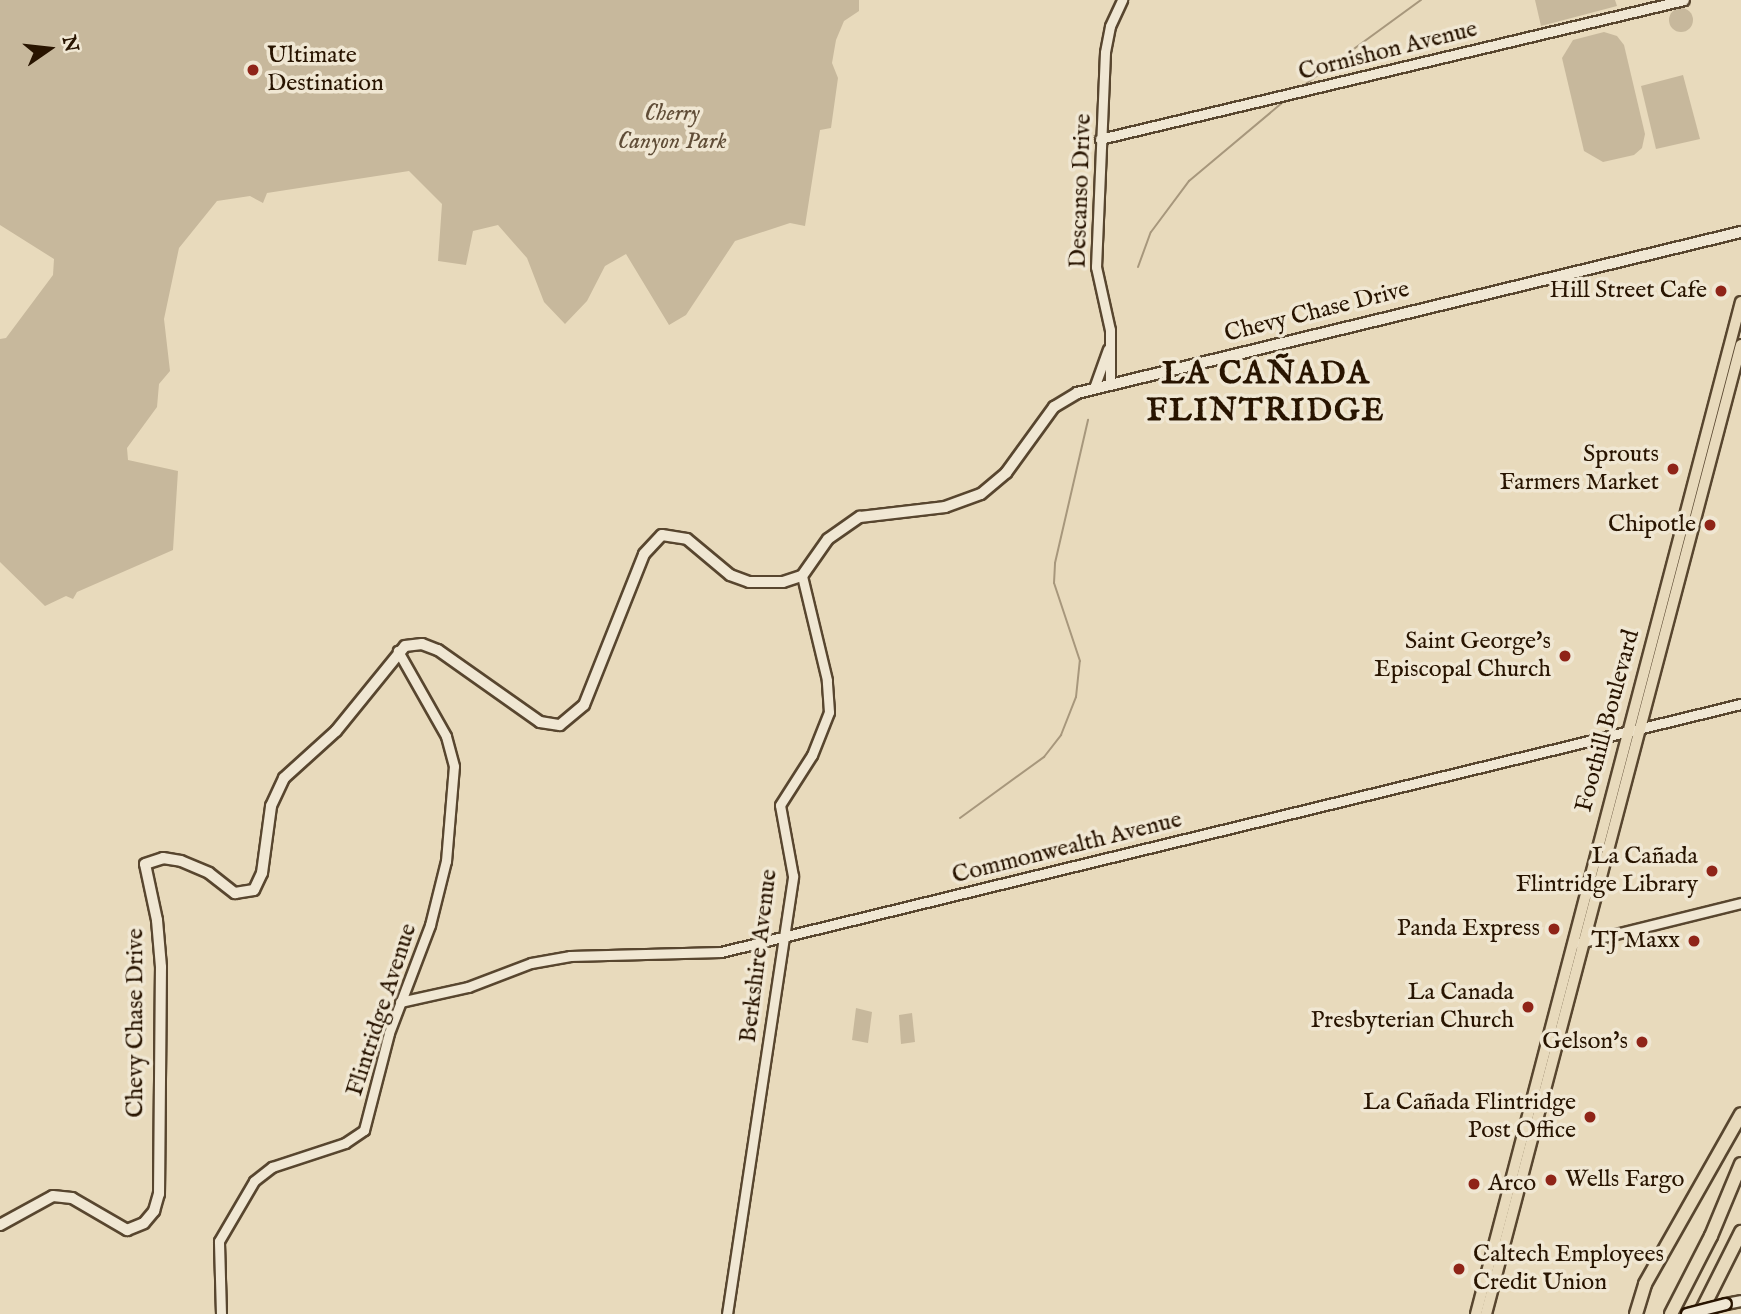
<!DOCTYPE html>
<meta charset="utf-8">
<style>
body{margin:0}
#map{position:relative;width:1741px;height:1314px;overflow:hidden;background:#e8dabc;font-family:"IM FELL English",serif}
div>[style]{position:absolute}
.green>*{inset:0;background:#c7b89c}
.round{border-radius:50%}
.stream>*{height:2px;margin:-1px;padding:0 1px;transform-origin:1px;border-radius:1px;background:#a7977c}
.roads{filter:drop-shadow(2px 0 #58462f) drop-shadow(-2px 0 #58462f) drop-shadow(0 2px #58462f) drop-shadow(0 -2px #58462f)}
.tertiary>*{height:9px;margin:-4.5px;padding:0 4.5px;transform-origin:4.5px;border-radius:4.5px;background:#f0e7d3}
.secondary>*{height:10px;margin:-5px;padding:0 5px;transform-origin:5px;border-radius:5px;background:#f0e7d3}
.primary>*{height:10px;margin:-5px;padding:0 5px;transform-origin:5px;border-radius:5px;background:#e8dabc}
.motorway>*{height:12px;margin:-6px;padding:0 6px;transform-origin:6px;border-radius:6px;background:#e8dabc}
.bridges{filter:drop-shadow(2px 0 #281400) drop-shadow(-2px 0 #281400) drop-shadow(0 2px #281400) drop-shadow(0 -2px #281400)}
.secondary-bridge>*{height:10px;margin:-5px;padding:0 5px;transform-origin:5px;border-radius:5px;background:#f0e7d3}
.dots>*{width:19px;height:19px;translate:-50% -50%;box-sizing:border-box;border:4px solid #f0e7d3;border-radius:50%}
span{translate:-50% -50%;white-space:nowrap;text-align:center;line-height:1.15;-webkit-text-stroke:7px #f0e7d3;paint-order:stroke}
.street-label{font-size:24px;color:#281400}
.poi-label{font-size:24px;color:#281400}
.left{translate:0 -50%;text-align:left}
.right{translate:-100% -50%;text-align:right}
.park-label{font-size:24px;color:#604d37;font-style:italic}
.district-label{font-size:32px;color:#281400;font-weight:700;letter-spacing:2px}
.north{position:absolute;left:14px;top:14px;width:70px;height:70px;-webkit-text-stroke:5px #f0e7d3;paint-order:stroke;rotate:76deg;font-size:19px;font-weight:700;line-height:28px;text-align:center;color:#281400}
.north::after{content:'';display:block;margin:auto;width:24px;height:32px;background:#281400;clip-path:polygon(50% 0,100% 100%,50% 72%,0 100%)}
</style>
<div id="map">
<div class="green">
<div style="clip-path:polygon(0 0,859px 0,859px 11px,844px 21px,836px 40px,832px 63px,838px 78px,831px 128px,820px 130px,805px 226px,790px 223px,735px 241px,686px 315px,669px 325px,626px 254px,605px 266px,587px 301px,565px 324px,544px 302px,527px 258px,498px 225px,473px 231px,466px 265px,438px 261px,442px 204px,409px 171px,267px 193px,263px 203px,250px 196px,217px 201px,179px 248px,164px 319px,170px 371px,159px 384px,157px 407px,127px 448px,128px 460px,178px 471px,173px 550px,77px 592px,73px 599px,66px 596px,45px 606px,0 562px,0 339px,6px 338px,53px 275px,54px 259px,0 225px)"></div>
<div style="clip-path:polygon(1535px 0,1615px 0,1617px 6px,1541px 26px)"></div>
<div class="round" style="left:1669px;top:8px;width:24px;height:24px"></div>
<div style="clip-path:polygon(1604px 32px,1617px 36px,1624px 45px,1645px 134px,1642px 148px,1634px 155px,1603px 162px,1584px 151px,1562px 58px,1573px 40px)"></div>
<div style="clip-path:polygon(1683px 75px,1700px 139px,1656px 149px,1641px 86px)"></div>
<div style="clip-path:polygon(856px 1008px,872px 1012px,868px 1043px,852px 1040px)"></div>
<div style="clip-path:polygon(912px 1013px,915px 1042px,901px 1044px,899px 1015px)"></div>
</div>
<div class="stream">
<div style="left:1303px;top:86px;width:146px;rotate:-36.1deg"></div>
<div style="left:1138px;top:267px;width:37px;rotate:-70deg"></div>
<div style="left:1151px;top:232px;width:64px;rotate:-53.3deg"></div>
<div style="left:1189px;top:181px;width:129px;rotate:-40deg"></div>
<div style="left:960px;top:818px;width:104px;rotate:-36deg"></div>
<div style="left:1044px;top:757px;width:28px;rotate:-52deg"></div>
<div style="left:1061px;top:735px;width:41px;rotate:-68.5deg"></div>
<div style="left:1076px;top:697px;width:36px;rotate:-84deg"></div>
<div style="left:1080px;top:661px;width:82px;rotate:-108.4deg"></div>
<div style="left:1054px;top:583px;width:20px;rotate:-87deg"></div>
<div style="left:1055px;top:563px;width:147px;rotate:-77deg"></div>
</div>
<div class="roads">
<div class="tertiary">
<div style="left:1100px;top:139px;width:600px;rotate:-13.39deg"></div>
<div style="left:1110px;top:384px;width:54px;rotate:-90deg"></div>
<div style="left:1110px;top:330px;width:65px;rotate:-102.5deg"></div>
<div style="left:1096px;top:267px;width:215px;rotate:-87.6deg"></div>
<div style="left:1105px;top:52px;width:26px;rotate:-79deg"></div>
<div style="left:1110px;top:26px;width:29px;rotate:-65deg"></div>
<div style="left:1094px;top:388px;width:41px;rotate:-70.3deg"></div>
<div style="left:1579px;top:943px;width:167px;rotate:-13.9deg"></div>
<div style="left:400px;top:1002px;width:70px;rotate:-12.4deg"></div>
<div style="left:468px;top:987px;width:67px;rotate:-20.9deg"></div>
<div style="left:531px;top:963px;width:40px;rotate:-10deg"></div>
<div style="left:570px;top:956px;width:151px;rotate:-1.5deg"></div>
<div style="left:721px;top:952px;width:1050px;rotate:-13.67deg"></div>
<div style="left:221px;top:1314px;width:73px;rotate:-91.6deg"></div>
<div style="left:219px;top:1241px;width:69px;rotate:-59.7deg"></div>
<div style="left:254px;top:1181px;width:23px;rotate:-38deg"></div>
<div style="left:272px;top:1167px;width:77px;rotate:-18.2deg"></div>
<div style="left:345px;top:1143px;width:23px;rotate:-34deg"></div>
<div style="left:364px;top:1130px;width:100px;rotate:-75.5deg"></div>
<div style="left:389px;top:1033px;width:116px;rotate:-69.2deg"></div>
<div style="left:430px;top:925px;width:66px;rotate:-76deg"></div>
<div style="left:446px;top:861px;width:95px;rotate:-85.2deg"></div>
<div style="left:454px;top:766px;width:31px;rotate:-105deg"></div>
<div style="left:446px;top:736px;width:98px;rotate:-119.5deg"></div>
<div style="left:727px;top:1314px;width:443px;rotate:-81.4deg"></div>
<div style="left:793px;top:876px;width:72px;rotate:-100.4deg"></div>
<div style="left:780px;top:805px;width:59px;rotate:-57.4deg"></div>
<div style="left:812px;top:755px;width:46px;rotate:-68.4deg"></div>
<div style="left:829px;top:712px;width:32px;rotate:-94deg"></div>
<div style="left:827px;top:680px;width:107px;rotate:-103.5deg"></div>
</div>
<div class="secondary">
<div style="left:0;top:1225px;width:60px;rotate:-28.7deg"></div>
<div style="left:53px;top:1196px;width:19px;rotate:6deg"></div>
<div style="left:72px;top:1198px;width:64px;rotate:30.2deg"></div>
<div style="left:127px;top:1230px;width:18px;rotate:-22deg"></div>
<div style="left:144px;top:1223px;width:16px;rotate:-50deg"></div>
<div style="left:154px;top:1211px;width:18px;rotate:-74deg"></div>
<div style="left:159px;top:1194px;width:227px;rotate:-89.5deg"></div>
<div style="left:161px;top:967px;width:47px;rotate:-94.9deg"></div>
<div style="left:157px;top:920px;width:57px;rotate:-102.1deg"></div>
<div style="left:145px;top:864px;width:19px;rotate:-18deg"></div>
<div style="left:163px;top:858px;width:18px;rotate:9deg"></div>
<div style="left:181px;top:861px;width:30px;rotate:23deg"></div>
<div style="left:209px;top:873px;width:33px;rotate:38deg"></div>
<div style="left:235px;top:893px;width:19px;rotate:-9deg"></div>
<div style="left:254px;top:890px;width:19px;rotate:-65deg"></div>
<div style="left:262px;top:873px;width:68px;rotate:-82.3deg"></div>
<div style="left:271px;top:806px;width:31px;rotate:-65deg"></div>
<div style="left:284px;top:778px;width:70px;rotate:-42.1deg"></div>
<div style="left:336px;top:731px;width:109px;rotate:-50.9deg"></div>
<div style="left:405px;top:646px;width:17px;rotate:-7deg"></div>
<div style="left:422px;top:644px;width:17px;rotate:21deg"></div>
<div style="left:438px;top:650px;width:125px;rotate:35.2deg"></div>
<div style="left:540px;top:722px;width:20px;rotate:9deg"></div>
<div style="left:560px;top:725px;width:31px;rotate:-40deg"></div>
<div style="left:584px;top:705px;width:162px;rotate:-68.3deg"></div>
<div style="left:644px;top:554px;width:26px;rotate:-47deg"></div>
<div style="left:662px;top:535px;width:25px;rotate:9deg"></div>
<div style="left:687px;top:539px;width:56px;rotate:39.9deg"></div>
<div style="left:730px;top:575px;width:20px;rotate:20deg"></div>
<div style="left:749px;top:582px;width:34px"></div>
<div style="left:783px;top:582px;width:20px;rotate:-18deg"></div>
<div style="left:802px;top:576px;width:45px;rotate:-54.9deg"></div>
<div style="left:828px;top:539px;width:39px;rotate:-35deg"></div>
<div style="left:860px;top:517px;width:86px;rotate:-6.7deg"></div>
<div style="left:945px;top:507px;width:38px;rotate:-20deg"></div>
<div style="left:981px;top:494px;width:33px;rotate:-40deg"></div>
<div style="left:1006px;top:473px;width:82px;rotate:-54deg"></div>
<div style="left:1054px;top:407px;width:27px;rotate:-31deg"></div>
<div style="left:1077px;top:393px;width:683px;rotate:-13.63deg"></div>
<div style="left:1726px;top:1304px;width:15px;rotate:-11deg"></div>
</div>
<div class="primary">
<div style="left:1476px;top:1314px;width:1046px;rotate:-75.33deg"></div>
<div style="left:1486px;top:1314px;width:1002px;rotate:-75.26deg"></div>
</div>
<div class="motorway">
<div style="left:1636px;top:1314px;width:31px;rotate:-73deg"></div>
<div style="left:1645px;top:1284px;width:195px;rotate:-60.5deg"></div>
<div style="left:1671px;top:1314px;width:88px;rotate:-62.9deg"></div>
<div style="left:1711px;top:1236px;width:78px;rotate:-67.4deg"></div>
<div style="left:1700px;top:1314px;width:92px;rotate:-63.4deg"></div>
</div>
</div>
<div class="bridges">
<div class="secondary-bridge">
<div style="left:1687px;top:1314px;width:40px;rotate:-14.4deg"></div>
</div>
</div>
<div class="dots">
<div style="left:253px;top:70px;background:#8f2418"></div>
<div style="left:1721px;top:291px;background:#8f2418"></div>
<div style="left:1673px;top:469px;background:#8f2418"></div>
<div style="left:1710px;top:525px;background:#8f2418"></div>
<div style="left:1565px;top:656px;background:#8f2418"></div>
<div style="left:1712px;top:871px;background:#8f2418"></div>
<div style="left:1554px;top:929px;background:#8f2418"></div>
<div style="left:1694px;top:941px;background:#8f2418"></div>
<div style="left:1528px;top:1007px;background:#8f2418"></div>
<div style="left:1642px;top:1042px;background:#8f2418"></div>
<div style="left:1590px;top:1117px;background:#8f2418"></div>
<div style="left:1551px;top:1180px;background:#8f2418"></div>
<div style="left:1474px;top:1184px;background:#8f2418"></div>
<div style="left:1459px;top:1269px;background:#8f2418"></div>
</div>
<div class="street-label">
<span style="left:1388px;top:51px;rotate:-14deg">Cornishon Avenue</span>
<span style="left:1081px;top:191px;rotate:-88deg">Descanso Drive</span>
<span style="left:1317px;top:312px;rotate:-14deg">Chevy Chase Drive</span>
<span style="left:1608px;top:721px;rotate:-75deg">Foothill Boulevard</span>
<span style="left:1067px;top:848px;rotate:-14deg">Commonwealth Avenue</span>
<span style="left:759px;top:956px;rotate:-83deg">Berkshire Avenue</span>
<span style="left:382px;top:1010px;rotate:-72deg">Flintridge Avenue</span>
<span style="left:136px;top:1023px;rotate:-90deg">Chevy Chase Drive</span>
</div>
<div class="poi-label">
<span class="left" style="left:267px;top:70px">Ultimate<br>Destination</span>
<span class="right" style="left:1707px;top:291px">Hill Street Cafe</span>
<span class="right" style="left:1659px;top:469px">Sprouts<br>Farmers Market</span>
<span class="right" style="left:1696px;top:525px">Chipotle</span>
<span class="right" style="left:1551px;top:656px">Saint George's<br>Episcopal Church</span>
<span class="right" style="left:1698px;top:871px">La Cañada<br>Flintridge Library</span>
<span class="right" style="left:1540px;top:929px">Panda Express</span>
<span class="right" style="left:1680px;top:941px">TJ Maxx</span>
<span class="right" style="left:1514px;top:1007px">La Canada<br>Presbyterian Church</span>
<span class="right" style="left:1628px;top:1042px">Gelson's</span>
<span class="right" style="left:1576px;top:1117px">La Cañada Flintridge<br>Post Office</span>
<span class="left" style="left:1565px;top:1180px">Wells Fargo</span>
<span class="left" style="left:1488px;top:1184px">Arco</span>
<span class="left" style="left:1473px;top:1269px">Caltech Employees<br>Credit Union</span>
</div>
<div class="park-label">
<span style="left:672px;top:128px">Cherry<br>Canyon Park</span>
</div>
<div class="district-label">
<span style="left:1266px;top:394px">LA CAÑADA<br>FLINTRIDGE</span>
</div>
<div class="north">N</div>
</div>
